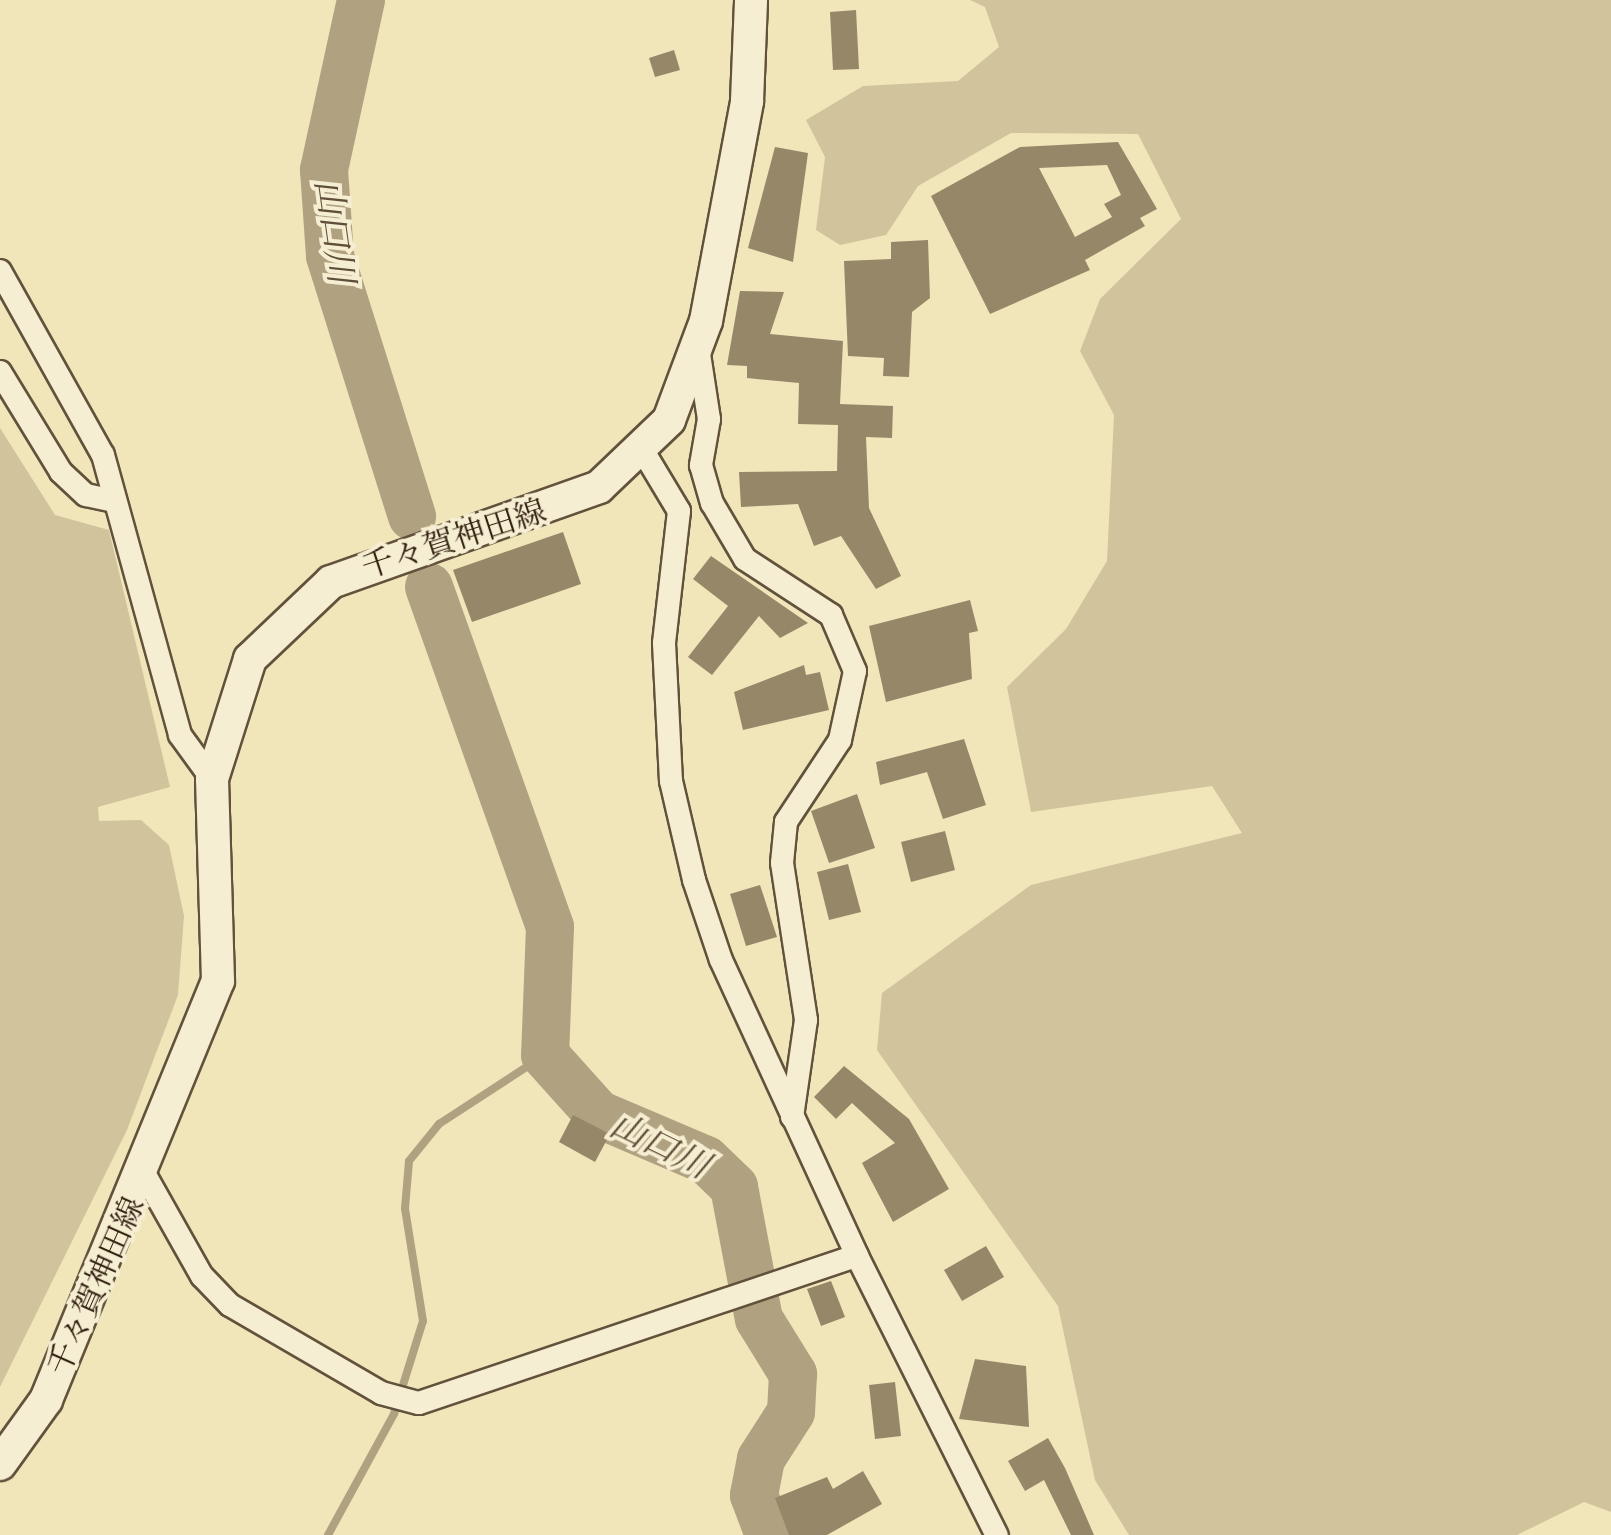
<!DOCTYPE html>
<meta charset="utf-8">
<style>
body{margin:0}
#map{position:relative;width:1611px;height:1535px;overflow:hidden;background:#f1e5ba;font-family:"Gentium Book Plus","Noto Serif JP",serif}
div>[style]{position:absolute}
.green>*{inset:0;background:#d1c49d}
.stream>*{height:8px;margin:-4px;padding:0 4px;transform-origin:4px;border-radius:4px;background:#b0a281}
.river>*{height:48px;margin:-24px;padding:0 24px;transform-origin:24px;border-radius:24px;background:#b0a281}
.building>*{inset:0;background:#968769}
.roads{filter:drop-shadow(2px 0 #62523c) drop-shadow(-2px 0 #62523c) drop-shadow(0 2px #62523c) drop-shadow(0 -2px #62523c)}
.street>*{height:22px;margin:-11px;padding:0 11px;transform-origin:11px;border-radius:11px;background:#f6eed2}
.secondary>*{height:32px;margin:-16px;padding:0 16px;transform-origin:16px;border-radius:16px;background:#f6eed2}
span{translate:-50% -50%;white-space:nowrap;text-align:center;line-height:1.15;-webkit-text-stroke:8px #f6eed2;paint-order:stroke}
.street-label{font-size:32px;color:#332112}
.water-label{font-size:35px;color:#5f4e39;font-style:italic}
</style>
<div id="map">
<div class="green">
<div style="clip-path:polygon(970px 0,1611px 0,1611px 1512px,1584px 1502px,1517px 1535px,1129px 1535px,1095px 1480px,1058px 1306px,877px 1050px,882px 993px,1031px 885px,1242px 833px,1212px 786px,1031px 812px,1007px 687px,1066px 629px,1107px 561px,1114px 415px,1080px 351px,1100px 299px,1181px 219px,1138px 134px,1011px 133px,918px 186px,886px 235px,840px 245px,816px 230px,825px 157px,806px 120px,863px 86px,958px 81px,999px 47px,985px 7px)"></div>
<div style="clip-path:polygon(0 428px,55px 515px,109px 530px,170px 787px,98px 807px,99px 821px,141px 820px,169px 845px,184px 916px,178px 995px,127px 1130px,0 1387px)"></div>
</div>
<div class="stream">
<div style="left:328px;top:1535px;width:138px;rotate:-61.4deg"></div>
<div style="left:394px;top:1414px;width:97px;rotate:-72.7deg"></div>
<div style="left:423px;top:1321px;width:114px;rotate:-99.1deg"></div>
<div style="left:405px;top:1208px;width:47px;rotate:-85.1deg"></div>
<div style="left:409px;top:1161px;width:48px;rotate:-51deg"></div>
<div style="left:439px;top:1124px;width:126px;rotate:-33.1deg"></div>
</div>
<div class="river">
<div style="left:361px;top:0;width:174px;rotate:102.3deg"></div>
<div style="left:324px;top:170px;width:86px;rotate:86deg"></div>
<div style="left:330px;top:256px;width:273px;rotate:72.5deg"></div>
<div style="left:429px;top:587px;width:361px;rotate:70.4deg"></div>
<div style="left:550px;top:927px;width:128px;rotate:92.2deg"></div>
<div style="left:545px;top:1055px;width:79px;rotate:48.1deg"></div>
<div style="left:598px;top:1114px;width:117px;rotate:23.1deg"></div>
<div style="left:706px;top:1160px;width:39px;rotate:44deg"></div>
<div style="left:734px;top:1187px;width:134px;rotate:79.3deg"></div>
<div style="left:759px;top:1319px;width:65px;rotate:58.3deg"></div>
<div style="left:793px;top:1374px;width:38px;rotate:93deg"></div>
<div style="left:791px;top:1412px;width:56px;rotate:122.6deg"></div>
<div style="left:761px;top:1459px;width:37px;rotate:101deg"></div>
<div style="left:754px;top:1495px;width:43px;rotate:69.4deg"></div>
</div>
<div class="building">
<div style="clip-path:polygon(856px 10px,859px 69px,833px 70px,830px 12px)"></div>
<div style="clip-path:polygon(674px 50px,680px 70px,655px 77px,649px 58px)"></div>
<div style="clip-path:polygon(evenodd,1118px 142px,1157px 209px,1140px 218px,1145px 226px,1085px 260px,1090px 270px,990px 314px,931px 196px,1020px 147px,1118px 142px,1107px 165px,1121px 195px,1104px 204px,1112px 217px,1075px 237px,1039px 168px,1107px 165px)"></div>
<div style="clip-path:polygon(775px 147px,808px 153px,793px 262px,748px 248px)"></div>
<div style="clip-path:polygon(928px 240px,930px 298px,912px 312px,909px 377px,883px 376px,884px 358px,848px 356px,844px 261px,891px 259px,891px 242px)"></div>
<div style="clip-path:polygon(740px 291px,784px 292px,770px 334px,843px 341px,840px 404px,893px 406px,892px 438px,866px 437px,869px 508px,901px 576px,876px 589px,841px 536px,814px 546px,798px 504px,741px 507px,739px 472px,837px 471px,838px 425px,798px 424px,799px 383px,747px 378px,747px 366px,727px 365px)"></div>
<div style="clip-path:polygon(563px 532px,581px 584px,472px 622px,453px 570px)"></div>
<div style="clip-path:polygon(711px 556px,808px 623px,780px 638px,759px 616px,712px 675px,688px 657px,728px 606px,693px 579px)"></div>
<div style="clip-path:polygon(970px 600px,978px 631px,969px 633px,972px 679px,886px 702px,869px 626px)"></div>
<div style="clip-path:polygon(804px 665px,806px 675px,820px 672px,829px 710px,743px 730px,734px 692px)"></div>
<div style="clip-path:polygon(964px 739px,986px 805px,943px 819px,927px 772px,880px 785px,876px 762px)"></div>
<div style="clip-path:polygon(857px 794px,875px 848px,829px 863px,811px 811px)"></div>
<div style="clip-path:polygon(945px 831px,955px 870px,911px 882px,901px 842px)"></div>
<div style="clip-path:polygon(848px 864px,861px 912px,829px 920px,817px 872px)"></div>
<div style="clip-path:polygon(760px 885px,777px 937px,746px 946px,730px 894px)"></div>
<div style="clip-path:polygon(844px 1066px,909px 1119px,949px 1189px,893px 1222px,862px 1163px,895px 1143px,852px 1103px,836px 1119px,814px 1097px)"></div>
<div style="clip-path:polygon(573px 1115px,610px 1134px,595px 1162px,559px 1142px)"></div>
<div style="clip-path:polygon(986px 1246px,1004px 1277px,962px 1301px,944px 1270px)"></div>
<div style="clip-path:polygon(831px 1281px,845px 1317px,821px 1326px,807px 1289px)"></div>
<div style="clip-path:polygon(975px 1359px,1026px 1366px,1029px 1427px,959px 1419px)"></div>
<div style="clip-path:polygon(895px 1382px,901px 1436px,875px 1439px,869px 1385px)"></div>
<div style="clip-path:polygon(1048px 1438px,1065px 1468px,1094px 1535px,1071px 1535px,1044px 1480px,1025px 1491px,1008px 1461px)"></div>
<div style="clip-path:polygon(863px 1471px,882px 1504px,827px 1535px,789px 1535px,775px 1498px,827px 1477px,833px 1489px)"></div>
</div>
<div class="roads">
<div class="street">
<div style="left:0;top:271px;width:211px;rotate:60.8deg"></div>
<div style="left:103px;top:455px;width:290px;rotate:74.6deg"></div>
<div style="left:180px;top:735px;width:54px;rotate:54deg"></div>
<div style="left:699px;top:354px;width:66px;rotate:81.3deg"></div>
<div style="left:709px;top:419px;width:47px;rotate:99.9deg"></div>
<div style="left:701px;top:465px;width:40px;rotate:74deg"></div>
<div style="left:712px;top:503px;width:65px;rotate:59.5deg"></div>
<div style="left:745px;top:559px;width:103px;rotate:33.1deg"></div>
<div style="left:831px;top:615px;width:61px;rotate:66.8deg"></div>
<div style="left:855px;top:671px;width:71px;rotate:102.3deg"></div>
<div style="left:840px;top:740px;width:98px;rotate:123.4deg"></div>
<div style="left:786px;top:822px;width:41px;rotate:95.6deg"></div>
<div style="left:782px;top:863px;width:159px;rotate:81.3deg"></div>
<div style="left:806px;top:1020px;width:98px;rotate:98.2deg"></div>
<div style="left:0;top:372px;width:117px;rotate:58.6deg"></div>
<div style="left:61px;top:472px;width:34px;rotate:43deg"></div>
<div style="left:86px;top:495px;width:30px;rotate:12deg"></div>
<div style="left:643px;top:451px;width:70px;rotate:59deg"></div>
<div style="left:679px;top:511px;width:133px;rotate:96.5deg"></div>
<div style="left:664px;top:643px;width:138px;rotate:87.1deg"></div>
<div style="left:671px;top:781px;width:102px;rotate:76.9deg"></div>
<div style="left:694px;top:880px;width:84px;rotate:71.4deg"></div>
<div style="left:721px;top:960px;width:326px;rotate:65.3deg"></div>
<div style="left:857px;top:1256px;width:312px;rotate:63.4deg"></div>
<div style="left:145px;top:1175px;width:116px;rotate:60.6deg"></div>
<div style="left:202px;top:1276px;width:40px;rotate:46deg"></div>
<div style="left:230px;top:1305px;width:175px;rotate:30.2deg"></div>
<div style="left:381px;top:1393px;width:39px;rotate:15deg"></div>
<div style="left:419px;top:1403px;width:462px;rotate:-18.6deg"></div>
</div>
<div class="secondary">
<div style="left:0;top:1464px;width:79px;rotate:-54.3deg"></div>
<div style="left:46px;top:1400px;width:453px;rotate:-67.7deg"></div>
<div style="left:218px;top:981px;width:202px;rotate:-91.7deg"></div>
<div style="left:212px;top:779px;width:126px;rotate:-72.4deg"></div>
<div style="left:250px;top:659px;width:112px;rotate:-43.5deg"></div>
<div style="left:331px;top:582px;width:284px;rotate:-19.5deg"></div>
<div style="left:599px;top:487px;width:97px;rotate:-43.7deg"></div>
<div style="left:669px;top:420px;width:106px;rotate:-69.5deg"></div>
<div style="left:706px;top:321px;width:224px;rotate:-79.4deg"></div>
<div style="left:747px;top:101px;width:101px;rotate:-87.7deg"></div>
</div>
</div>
<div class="street-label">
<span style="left:454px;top:539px;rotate:-18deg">千々賀神田線</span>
<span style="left:96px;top:1286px;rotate:-66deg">千々賀神田線</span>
</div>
<div class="water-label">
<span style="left:335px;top:231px;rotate:82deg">山口川</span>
<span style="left:660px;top:1145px;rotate:26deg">山口川</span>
</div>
</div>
